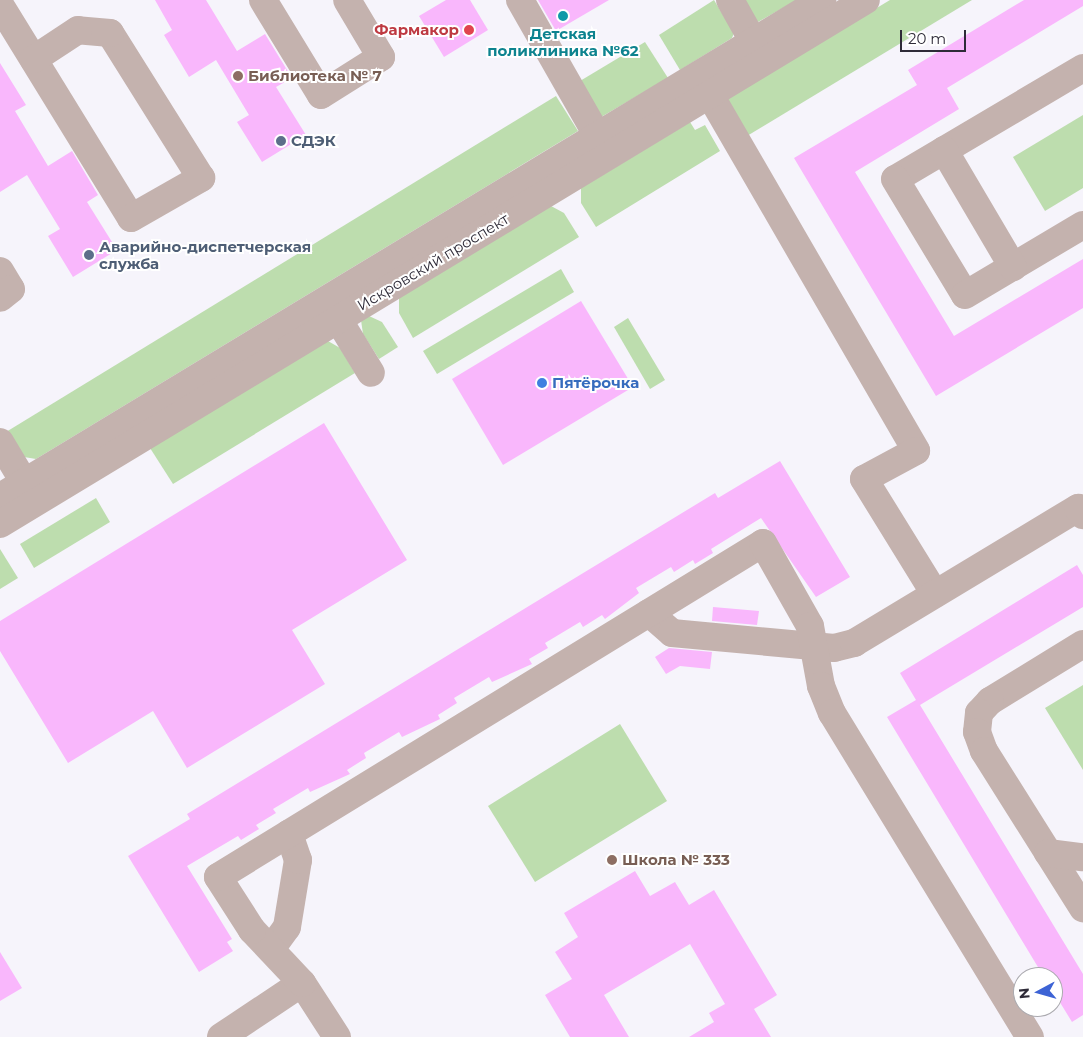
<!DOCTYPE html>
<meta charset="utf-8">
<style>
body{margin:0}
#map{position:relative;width:1083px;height:1037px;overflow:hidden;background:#f6f4fb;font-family:Montserrat,sans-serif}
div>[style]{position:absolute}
.green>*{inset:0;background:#bdddae}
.building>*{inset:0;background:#f9b7fc}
.minor>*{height:28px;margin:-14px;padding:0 14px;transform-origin:14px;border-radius:14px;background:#c4b2ae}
.dots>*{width:14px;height:14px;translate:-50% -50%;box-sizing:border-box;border:2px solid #fff;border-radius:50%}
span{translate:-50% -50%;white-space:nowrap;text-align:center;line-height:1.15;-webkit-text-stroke:4px #fff;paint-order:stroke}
.health-label{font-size:15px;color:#be3a42;font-weight:700}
.right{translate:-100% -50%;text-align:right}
.culture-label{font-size:15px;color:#0d838f;font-weight:700}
.education-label{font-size:15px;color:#785e54;font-weight:700}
.left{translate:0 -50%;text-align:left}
.service-label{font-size:15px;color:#4e5e75;font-weight:700}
.street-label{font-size:15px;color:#2e2b38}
.shop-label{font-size:15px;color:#366cbe;font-weight:700}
.north{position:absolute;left:1013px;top:967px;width:50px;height:50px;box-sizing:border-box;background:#fff;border:1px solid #abaaaf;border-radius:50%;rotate:264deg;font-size:14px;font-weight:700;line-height:20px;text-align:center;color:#2e2b38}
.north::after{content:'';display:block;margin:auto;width:18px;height:22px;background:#3d63d5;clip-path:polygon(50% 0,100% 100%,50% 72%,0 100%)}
.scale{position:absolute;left:900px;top:30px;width:66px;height:22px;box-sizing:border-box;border:2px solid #2e2b38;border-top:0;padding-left:6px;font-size:15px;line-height:18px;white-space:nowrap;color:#2e2b38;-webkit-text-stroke:4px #fff;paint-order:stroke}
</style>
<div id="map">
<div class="green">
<div style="clip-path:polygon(714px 0,734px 33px,732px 38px,680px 70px,659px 35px)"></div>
<div style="clip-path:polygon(739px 0,797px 0,758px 22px)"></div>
<div style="clip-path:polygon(890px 0,972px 0,747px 136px,726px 99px)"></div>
<div style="clip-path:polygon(645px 42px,668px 78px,596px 120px,575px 84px)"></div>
<div style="clip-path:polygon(556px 96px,578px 131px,36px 459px,24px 457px,6px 432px)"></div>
<div style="clip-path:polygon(1083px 115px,1083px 188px,1045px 211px,1013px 157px)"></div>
<div style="clip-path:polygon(690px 122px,695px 130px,705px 125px,720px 151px,596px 227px,581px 203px,581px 188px)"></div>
<div style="clip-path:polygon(551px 206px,564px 213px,579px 237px,413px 338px,399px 313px,399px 298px)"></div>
<div style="clip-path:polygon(561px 269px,574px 292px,437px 374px,423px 351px)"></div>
<div style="clip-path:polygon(369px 316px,382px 322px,398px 347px,379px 359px,363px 334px,361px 320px)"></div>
<div style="clip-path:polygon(628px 318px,665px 380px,650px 389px,614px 327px)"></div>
<div style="clip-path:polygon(328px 341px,340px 348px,355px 373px,173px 484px,150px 448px)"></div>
<div style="clip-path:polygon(96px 498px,110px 522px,34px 568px,20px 544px)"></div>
<div style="clip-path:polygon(0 549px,18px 578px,0 589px)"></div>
<div style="clip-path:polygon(1083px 685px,1083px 770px,1045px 708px)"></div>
<div style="clip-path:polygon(620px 724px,667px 801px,535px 882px,488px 806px)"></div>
</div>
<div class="building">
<div style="clip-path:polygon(155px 0,206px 0,237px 51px,265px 34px,292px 78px,276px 87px,306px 135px,262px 162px,237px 122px,249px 115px,216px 60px,189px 77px,164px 35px,172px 30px)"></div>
<div style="clip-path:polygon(446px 0,470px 0,488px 30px,444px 57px,419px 16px)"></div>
<div style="clip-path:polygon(538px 0,609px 0,556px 31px)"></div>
<div style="clip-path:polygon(1024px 0,1083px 0,1083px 6px,947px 88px,959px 109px,855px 172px,954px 336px,1083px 259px,1083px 308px,936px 396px,794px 158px,917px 85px,908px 70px)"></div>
<div style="clip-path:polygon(0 63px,26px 105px,15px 111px,48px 166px,72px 151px,98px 195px,87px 202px,117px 250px,73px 277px,48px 236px,60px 229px,27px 175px,0 192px)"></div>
<div style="clip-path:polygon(581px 301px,633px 387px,503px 465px,452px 379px)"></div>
<div style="clip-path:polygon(324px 423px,407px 560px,292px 630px,325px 684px,187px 768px,153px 711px,68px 763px,0 651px,0 621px)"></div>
<div style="clip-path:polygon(780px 461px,850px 577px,816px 597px,761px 518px,711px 549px,713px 553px,695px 564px,693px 560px,674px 572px,671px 567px,636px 588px,639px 593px,605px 619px,602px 615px,583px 627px,580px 622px,545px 643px,548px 648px,529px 659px,532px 664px,492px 682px,489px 677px,454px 698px,457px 703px,438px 715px,440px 719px,402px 737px,399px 732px,364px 753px,366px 758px,347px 770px,350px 774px,310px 792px,308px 788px,273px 809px,276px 813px,256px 825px,259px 829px,241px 840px,238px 836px,187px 866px,232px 939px,227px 942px,233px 951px,199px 972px,128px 856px,190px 819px,187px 814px,547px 595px,715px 493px,718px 498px)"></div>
<div style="clip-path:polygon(1077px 565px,1083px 575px,1083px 607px,920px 705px,1083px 974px,1083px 1015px,1072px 1022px,1053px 991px,1053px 977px,1044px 977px,887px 717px,916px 700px,900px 673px)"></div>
<div style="clip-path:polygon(713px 607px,759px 611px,757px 625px,712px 621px)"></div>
<div style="clip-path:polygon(669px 648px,712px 652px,710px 669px,680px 666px,666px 674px,655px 657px)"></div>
<div style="clip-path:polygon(635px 871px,650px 896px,675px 882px,689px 905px,714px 890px,777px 995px,754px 1009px,771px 1037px,689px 1037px,714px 1022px,709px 1013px,725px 1004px,690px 944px,604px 995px,629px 1037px,570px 1037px,545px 995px,572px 979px,555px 952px,578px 937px,564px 913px)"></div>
<div style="clip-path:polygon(0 952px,22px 988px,0 1001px)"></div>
</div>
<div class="minor">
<div style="left:263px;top:0;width:111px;rotate:58.6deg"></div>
<div style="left:321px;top:95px;width:71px;rotate:-32.3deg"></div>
<div style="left:381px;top:57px;width:66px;rotate:-120.8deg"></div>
<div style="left:520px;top:0;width:174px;rotate:60.3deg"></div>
<div style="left:730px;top:0;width:65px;rotate:60.7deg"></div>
<div style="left:0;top:5px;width:250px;rotate:58.4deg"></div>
<div style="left:131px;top:218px;width:81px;rotate:-29.7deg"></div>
<div style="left:201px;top:178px;width:171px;rotate:-122.1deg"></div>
<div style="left:110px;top:33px;width:32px;rotate:-175deg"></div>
<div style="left:78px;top:30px;width:53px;rotate:146.6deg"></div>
<div style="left:1083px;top:68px;width:218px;rotate:149.4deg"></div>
<div style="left:895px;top:179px;width:135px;rotate:58.9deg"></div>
<div style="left:965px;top:295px;width:137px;rotate:-30.7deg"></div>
<div style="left:710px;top:95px;width:411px;rotate:59.9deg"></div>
<div style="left:916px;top:451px;width:59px;rotate:151.7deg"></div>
<div style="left:864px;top:479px;width:135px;rotate:58.3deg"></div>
<div style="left:944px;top:150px;width:136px;rotate:59.5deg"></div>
<div style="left:0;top:271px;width:21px;rotate:59deg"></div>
<div style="left:11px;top:289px;width:14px;rotate:141deg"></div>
<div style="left:338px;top:319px;width:63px;rotate:58.6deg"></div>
<div style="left:0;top:442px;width:64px;rotate:59deg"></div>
<div style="left:0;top:497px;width:961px;rotate:-31.16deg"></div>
<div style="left:0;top:524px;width:1012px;rotate:-31.18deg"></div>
<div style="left:649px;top:613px;width:30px;rotate:41deg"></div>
<div style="left:672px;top:633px;width:163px;rotate:5.3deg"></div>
<div style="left:834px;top:648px;width:21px;rotate:-14deg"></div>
<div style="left:854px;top:643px;width:262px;rotate:-31.1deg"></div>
<div style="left:1078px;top:508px;width:9px;rotate:54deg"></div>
<div style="left:1083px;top:644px;width:109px;rotate:148.5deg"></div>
<div style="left:990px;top:701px;width:16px;rotate:133deg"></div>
<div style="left:979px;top:713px;width:19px;rotate:96deg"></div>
<div style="left:977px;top:732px;width:20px;rotate:70deg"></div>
<div style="left:984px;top:751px;width:186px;rotate:57.8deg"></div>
<div style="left:1048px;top:853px;width:35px;rotate:7deg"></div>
<div style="left:271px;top:949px;width:27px;rotate:-54deg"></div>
<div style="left:287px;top:927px;width:68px;rotate:-80.7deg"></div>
<div style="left:298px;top:860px;width:28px;rotate:-109deg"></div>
<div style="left:221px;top:1037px;width:97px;rotate:-33.7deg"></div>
<div style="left:337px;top:1037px;width:64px;rotate:-122.9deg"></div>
<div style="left:302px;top:983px;width:73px;rotate:-133.3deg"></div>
<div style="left:252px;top:930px;width:63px;rotate:-122.7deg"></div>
<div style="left:218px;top:877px;width:639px;rotate:-31.5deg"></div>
<div style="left:763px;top:543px;width:95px;rotate:60.5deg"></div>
<div style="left:810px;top:626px;width:61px;rotate:79.6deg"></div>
<div style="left:821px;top:686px;width:29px;rotate:68deg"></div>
<div style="left:832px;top:713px;width:380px;rotate:58.6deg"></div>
</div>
<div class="dots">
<div style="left:563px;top:16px;background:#0f9aa8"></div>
<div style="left:469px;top:30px;background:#e0444e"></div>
<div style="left:238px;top:76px;background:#8d6e63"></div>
<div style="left:281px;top:141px;background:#5c6f8a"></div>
<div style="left:89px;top:255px;background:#5c6f8a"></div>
<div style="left:542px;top:383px;background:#3f7fe0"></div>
<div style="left:612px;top:860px;background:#8d6e63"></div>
</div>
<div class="health-label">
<span class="right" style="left:459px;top:30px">Фармакор</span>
</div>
<div class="culture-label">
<span style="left:563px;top:42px">Детская<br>поликлиника №62</span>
</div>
<div class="education-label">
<span class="left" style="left:248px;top:76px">Библиотека № 7</span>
<span class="left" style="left:622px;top:860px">Школа № 333</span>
</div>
<div class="service-label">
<span class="left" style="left:291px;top:141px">СДЭК</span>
<span class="left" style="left:99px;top:255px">Аварийно-диспетчерская<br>служба</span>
</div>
<div class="street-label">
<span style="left:433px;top:262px;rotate:-31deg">Искровский проспект</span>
</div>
<div class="shop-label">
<span class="left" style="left:552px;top:383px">Пятёрочка</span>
</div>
<div class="north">N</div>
<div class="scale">20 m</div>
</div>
